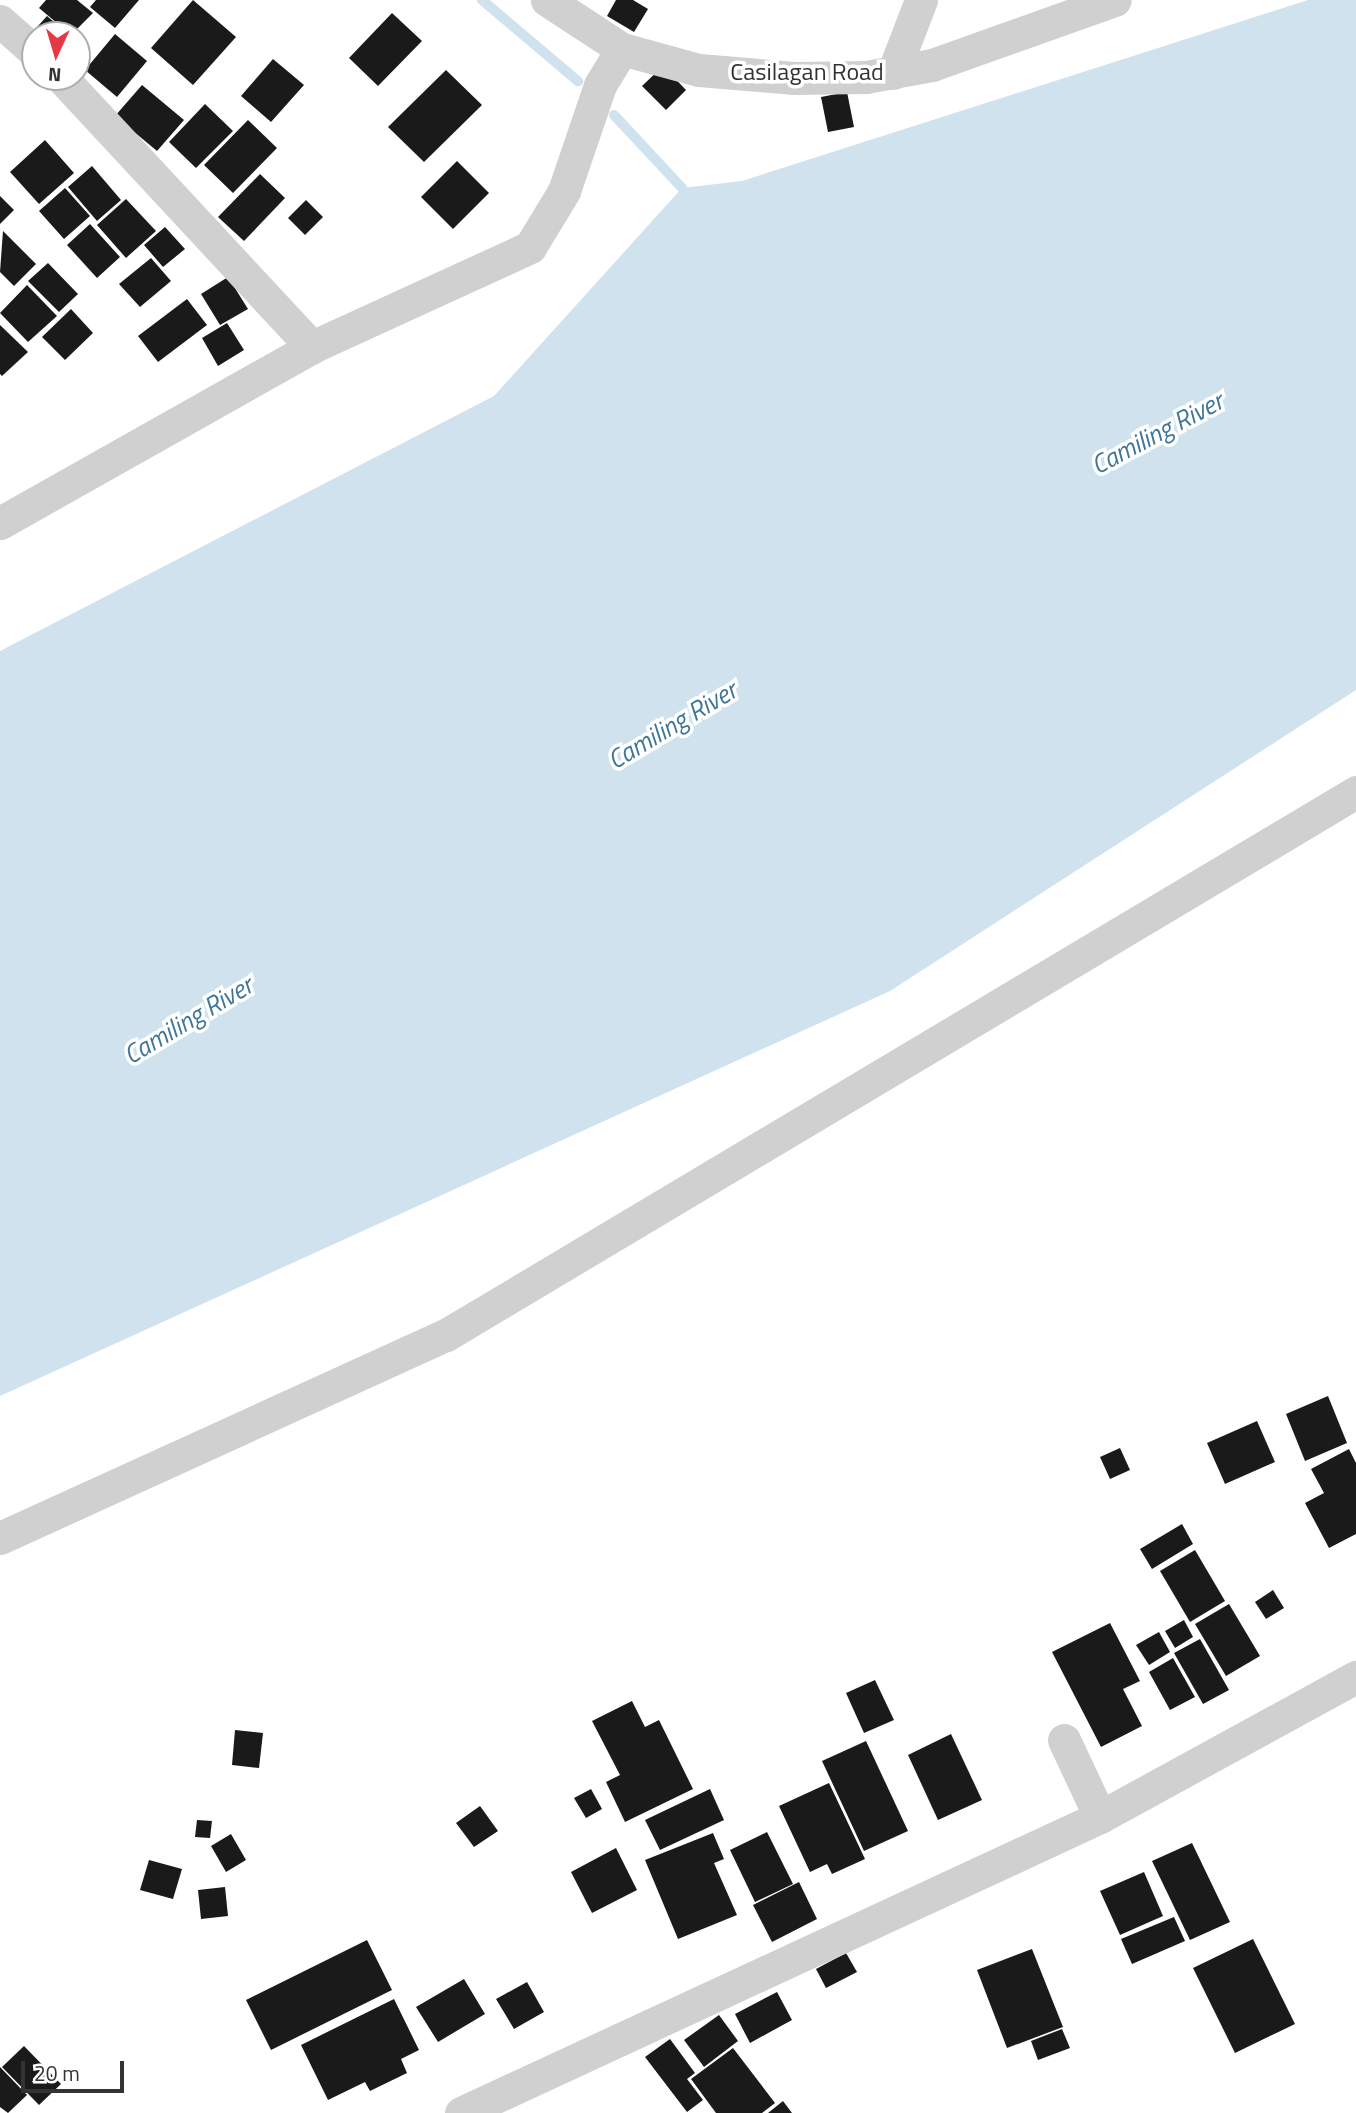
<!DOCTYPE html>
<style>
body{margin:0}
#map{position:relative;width:1356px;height:2113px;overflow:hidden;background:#fff;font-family:"Titillium Web",sans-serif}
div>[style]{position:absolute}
.water>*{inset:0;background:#cfe2ee}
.stream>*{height:10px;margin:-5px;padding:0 5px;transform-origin:5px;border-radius:5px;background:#cfe2ee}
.building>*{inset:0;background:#1a1a1a}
.minor>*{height:33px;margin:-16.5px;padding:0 16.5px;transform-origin:16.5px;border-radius:16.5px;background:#d0d0d0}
span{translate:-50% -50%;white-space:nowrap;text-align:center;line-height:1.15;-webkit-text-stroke:7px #fff;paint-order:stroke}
.street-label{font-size:24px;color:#333}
.water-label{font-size:26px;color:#3f7597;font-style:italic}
.north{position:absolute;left:21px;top:21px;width:70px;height:70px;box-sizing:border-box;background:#fff;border:2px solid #adadad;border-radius:50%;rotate:184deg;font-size:19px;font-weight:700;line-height:28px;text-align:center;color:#333}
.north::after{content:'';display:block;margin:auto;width:24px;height:32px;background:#e63946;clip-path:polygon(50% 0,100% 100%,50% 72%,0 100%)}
.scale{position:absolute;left:21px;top:2061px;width:103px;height:32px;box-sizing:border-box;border:4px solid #333;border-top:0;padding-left:9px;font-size:21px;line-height:24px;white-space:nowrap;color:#333;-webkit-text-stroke:5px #fff;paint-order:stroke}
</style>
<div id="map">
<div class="water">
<div style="clip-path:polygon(1308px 0,1356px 0,1356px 690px,890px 991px,0 1396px,0 651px,494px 396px,682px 188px,742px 181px)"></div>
</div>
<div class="stream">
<div style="left:482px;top:0;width:126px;rotate:40.2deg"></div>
<div style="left:614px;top:115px;width:100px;rotate:47deg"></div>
</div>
<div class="building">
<div style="clip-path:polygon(46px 0,77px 0,93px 13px,71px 35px,39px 8px)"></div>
<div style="clip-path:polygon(96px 0,139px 0,115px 28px,90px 7px)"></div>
<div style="clip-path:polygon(193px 0,236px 37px,193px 85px,151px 48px)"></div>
<div style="clip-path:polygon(616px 0,633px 0,648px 9px,634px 32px,607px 16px)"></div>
<div style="clip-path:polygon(392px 13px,422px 41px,378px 86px,349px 58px)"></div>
<div style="clip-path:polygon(47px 16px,69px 35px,29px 36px)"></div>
<div style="clip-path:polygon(115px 34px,147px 61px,117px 97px,85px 70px)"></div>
<div style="clip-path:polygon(273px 59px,304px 85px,271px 122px,241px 96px)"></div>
<div style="clip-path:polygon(663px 66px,686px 90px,666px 110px,642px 86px)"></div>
<div style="clip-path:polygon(446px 70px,482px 105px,424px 162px,388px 127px)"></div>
<div style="clip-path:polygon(142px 85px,184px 120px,157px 151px,115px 116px)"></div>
<div style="clip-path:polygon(847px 92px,854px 127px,828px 132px,821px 97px)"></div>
<div style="clip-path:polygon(205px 104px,233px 131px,196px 168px,169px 142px)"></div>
<div style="clip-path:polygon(248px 120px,277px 148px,233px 193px,204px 165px)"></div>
<div style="clip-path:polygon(45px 140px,74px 173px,39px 204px,10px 172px)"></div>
<div style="clip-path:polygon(457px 161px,489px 193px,453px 229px,421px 197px)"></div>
<div style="clip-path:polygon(92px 166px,121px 200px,97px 221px,68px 187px)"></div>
<div style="clip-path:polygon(260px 174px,285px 198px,244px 241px,218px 217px)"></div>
<div style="clip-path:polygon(65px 188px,90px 216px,64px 239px,39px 211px)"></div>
<div style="clip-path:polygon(0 196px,14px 210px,0 224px)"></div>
<div style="clip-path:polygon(126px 199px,156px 231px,126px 258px,97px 225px)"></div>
<div style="clip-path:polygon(306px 200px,323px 217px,305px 235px,288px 218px)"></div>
<div style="clip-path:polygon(90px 224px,120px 257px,97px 278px,67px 245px)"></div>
<div style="clip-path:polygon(165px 227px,185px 249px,163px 267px,144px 245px)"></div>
<div style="clip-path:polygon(3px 231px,36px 264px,14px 286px,0 272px)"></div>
<div style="clip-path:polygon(151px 258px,171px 281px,140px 307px,119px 284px)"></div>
<div style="clip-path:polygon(48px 263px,78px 294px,59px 312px,28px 281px)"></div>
<div style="clip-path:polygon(228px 277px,248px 309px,220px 325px,201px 294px)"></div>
<div style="clip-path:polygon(27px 285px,57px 316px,28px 342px,0 313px)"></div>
<div style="clip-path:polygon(187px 299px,207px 325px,158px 362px,138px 336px)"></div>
<div style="clip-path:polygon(71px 309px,93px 333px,65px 360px,42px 337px)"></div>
<div style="clip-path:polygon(227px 323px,244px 350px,218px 366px,202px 338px)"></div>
<div style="clip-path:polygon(0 325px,28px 352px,2px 376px,0 374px)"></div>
<div style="clip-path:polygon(1328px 1396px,1347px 1443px,1305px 1461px,1286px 1414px)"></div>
<div style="clip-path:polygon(1257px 1421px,1275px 1462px,1225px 1484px,1207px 1443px)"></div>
<div style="clip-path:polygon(1120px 1448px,1130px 1470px,1110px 1479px,1100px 1457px)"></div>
<div style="clip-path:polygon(1349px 1449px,1356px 1463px,1356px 1534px,1329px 1548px,1305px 1503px,1324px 1493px,1311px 1469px)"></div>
<div style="clip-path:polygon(1182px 1524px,1193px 1544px,1152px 1569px,1140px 1549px)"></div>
<div style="clip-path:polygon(1195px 1550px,1225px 1601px,1190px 1622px,1160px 1571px)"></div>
<div style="clip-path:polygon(1273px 1590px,1284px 1608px,1266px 1619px,1255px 1602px)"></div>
<div style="clip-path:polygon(1229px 1604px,1260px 1656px,1226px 1676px,1195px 1624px)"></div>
<div style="clip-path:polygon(1184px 1620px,1193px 1637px,1175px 1648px,1165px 1631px)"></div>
<div style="clip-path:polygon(1110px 1623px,1140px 1681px,1123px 1689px,1142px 1726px,1101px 1747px,1052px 1652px)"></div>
<div style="clip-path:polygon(1159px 1632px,1170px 1652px,1149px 1665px,1136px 1645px)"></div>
<div style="clip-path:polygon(1200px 1639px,1229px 1690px,1203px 1704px,1174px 1653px)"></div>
<div style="clip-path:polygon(1173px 1658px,1195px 1697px,1170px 1710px,1149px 1672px)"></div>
<div style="clip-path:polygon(875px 1680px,894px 1720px,864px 1733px,846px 1693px)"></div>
<div style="clip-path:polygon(632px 1701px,645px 1727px,659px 1720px,693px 1789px,625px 1822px,606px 1782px,620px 1775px,592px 1721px)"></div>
<div style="clip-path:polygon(235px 1730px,263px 1733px,259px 1768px,232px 1765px)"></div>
<div style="clip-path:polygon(951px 1734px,982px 1800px,938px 1820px,908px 1755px)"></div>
<div style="clip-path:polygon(866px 1741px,908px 1831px,864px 1851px,822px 1761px)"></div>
<div style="clip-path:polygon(829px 1783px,865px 1859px,832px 1874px,827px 1864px,810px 1872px,779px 1806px)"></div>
<div style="clip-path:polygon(591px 1789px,602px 1809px,586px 1818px,574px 1798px)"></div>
<div style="clip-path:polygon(710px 1789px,724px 1820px,660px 1850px,645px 1820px)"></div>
<div style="clip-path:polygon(480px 1806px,498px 1831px,474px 1847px,456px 1823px)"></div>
<div style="clip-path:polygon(197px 1820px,212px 1821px,210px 1838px,195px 1837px)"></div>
<div style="clip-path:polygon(767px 1832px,793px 1884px,755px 1902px,730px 1850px)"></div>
<div style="clip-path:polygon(713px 1833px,724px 1859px,714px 1863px,737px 1915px,678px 1939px,645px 1860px)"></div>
<div style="clip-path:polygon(231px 1834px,246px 1860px,226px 1872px,211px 1846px)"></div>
<div style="clip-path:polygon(1192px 1843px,1230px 1922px,1190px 1940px,1152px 1861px)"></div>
<div style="clip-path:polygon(616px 1848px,637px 1890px,592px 1913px,571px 1872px)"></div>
<div style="clip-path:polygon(149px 1860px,182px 1869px,173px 1899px,140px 1890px)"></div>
<div style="clip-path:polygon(1144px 1872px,1163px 1916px,1120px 1935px,1100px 1891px)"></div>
<div style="clip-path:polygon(799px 1882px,817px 1919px,772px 1942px,753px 1905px)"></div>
<div style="clip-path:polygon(225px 1887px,228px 1916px,201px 1919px,198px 1890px)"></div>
<div style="clip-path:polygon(1174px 1917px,1185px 1941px,1132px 1964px,1121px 1939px)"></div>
<div style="clip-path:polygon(1253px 1939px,1295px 2024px,1235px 2053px,1193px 1968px)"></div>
<div style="clip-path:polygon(367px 1940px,392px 1990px,271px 2050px,246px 2000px)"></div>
<div style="clip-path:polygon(1032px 1949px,1063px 2027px,1007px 2048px,977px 1970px)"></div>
<div style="clip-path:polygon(846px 1953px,857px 1972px,826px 1988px,816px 1969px)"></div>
<div style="clip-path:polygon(464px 1979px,485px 2014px,438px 2042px,416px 2007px)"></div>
<div style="clip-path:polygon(527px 1982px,544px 2012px,514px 2029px,496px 1999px)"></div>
<div style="clip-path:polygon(777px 1992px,792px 2020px,750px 2043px,735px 2014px)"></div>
<div style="clip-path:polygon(394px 1999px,419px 2050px,401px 2059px,407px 2073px,370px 2091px,365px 2082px,328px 2100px,301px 2045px)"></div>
<div style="clip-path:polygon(719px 2015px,738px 2041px,704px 2067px,684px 2040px)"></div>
<div style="clip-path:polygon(1062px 2029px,1070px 2048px,1038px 2060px,1031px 2041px)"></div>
<div style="clip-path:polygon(670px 2039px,695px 2073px,687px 2079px,703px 2100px,687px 2112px,645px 2057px)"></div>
<div style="clip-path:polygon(24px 2046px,61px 2084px,39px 2105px,2px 2067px)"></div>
<div style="clip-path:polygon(733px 2048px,775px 2103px,762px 2113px,716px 2113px,691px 2079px)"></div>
<div style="clip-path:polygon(0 2067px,27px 2095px,8px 2113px,0 2107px)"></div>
<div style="clip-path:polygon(783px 2101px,792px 2113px,768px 2113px)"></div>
</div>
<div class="minor">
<div style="left:547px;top:0;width:90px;rotate:33.2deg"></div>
<div style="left:622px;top:49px;width:80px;rotate:15.3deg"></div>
<div style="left:699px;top:70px;width:96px;rotate:4.8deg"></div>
<div style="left:795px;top:78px;width:71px;rotate:-0.8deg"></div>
<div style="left:866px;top:77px;width:67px;rotate:-10.3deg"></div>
<div style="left:932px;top:65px;width:194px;rotate:-19.6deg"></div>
<div style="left:0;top:21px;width:47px;rotate:41.5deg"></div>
<div style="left:893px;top:73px;width:78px;rotate:-69deg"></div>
<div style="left:61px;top:77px;width:369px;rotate:47.1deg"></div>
<div style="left:0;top:523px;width:358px;rotate:-29.4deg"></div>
<div style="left:312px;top:347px;width:240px;rotate:-24.6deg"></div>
<div style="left:530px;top:247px;width:66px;rotate:-58.7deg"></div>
<div style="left:564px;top:191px;width:112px;rotate:-71.2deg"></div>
<div style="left:600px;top:85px;width:42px;rotate:-58.6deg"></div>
<div style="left:0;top:1538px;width:490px;rotate:-24.5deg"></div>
<div style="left:446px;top:1335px;width:1060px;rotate:-30.82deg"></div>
<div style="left:1064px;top:1740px;width:85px;rotate:64.9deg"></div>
<div style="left:461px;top:2113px;width:704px;rotate:-24.85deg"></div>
<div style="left:1100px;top:1817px;width:292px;rotate:-28.7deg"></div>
</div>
<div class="street-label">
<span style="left:807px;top:72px">Casilagan Road</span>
</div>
<div class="water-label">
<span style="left:1157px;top:433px;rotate:-28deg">Camiling River</span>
<span style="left:672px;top:725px;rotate:-31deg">Camiling River</span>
<span style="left:188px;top:1020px;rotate:-31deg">Camiling River</span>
</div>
<div class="north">N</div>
<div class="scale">20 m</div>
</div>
